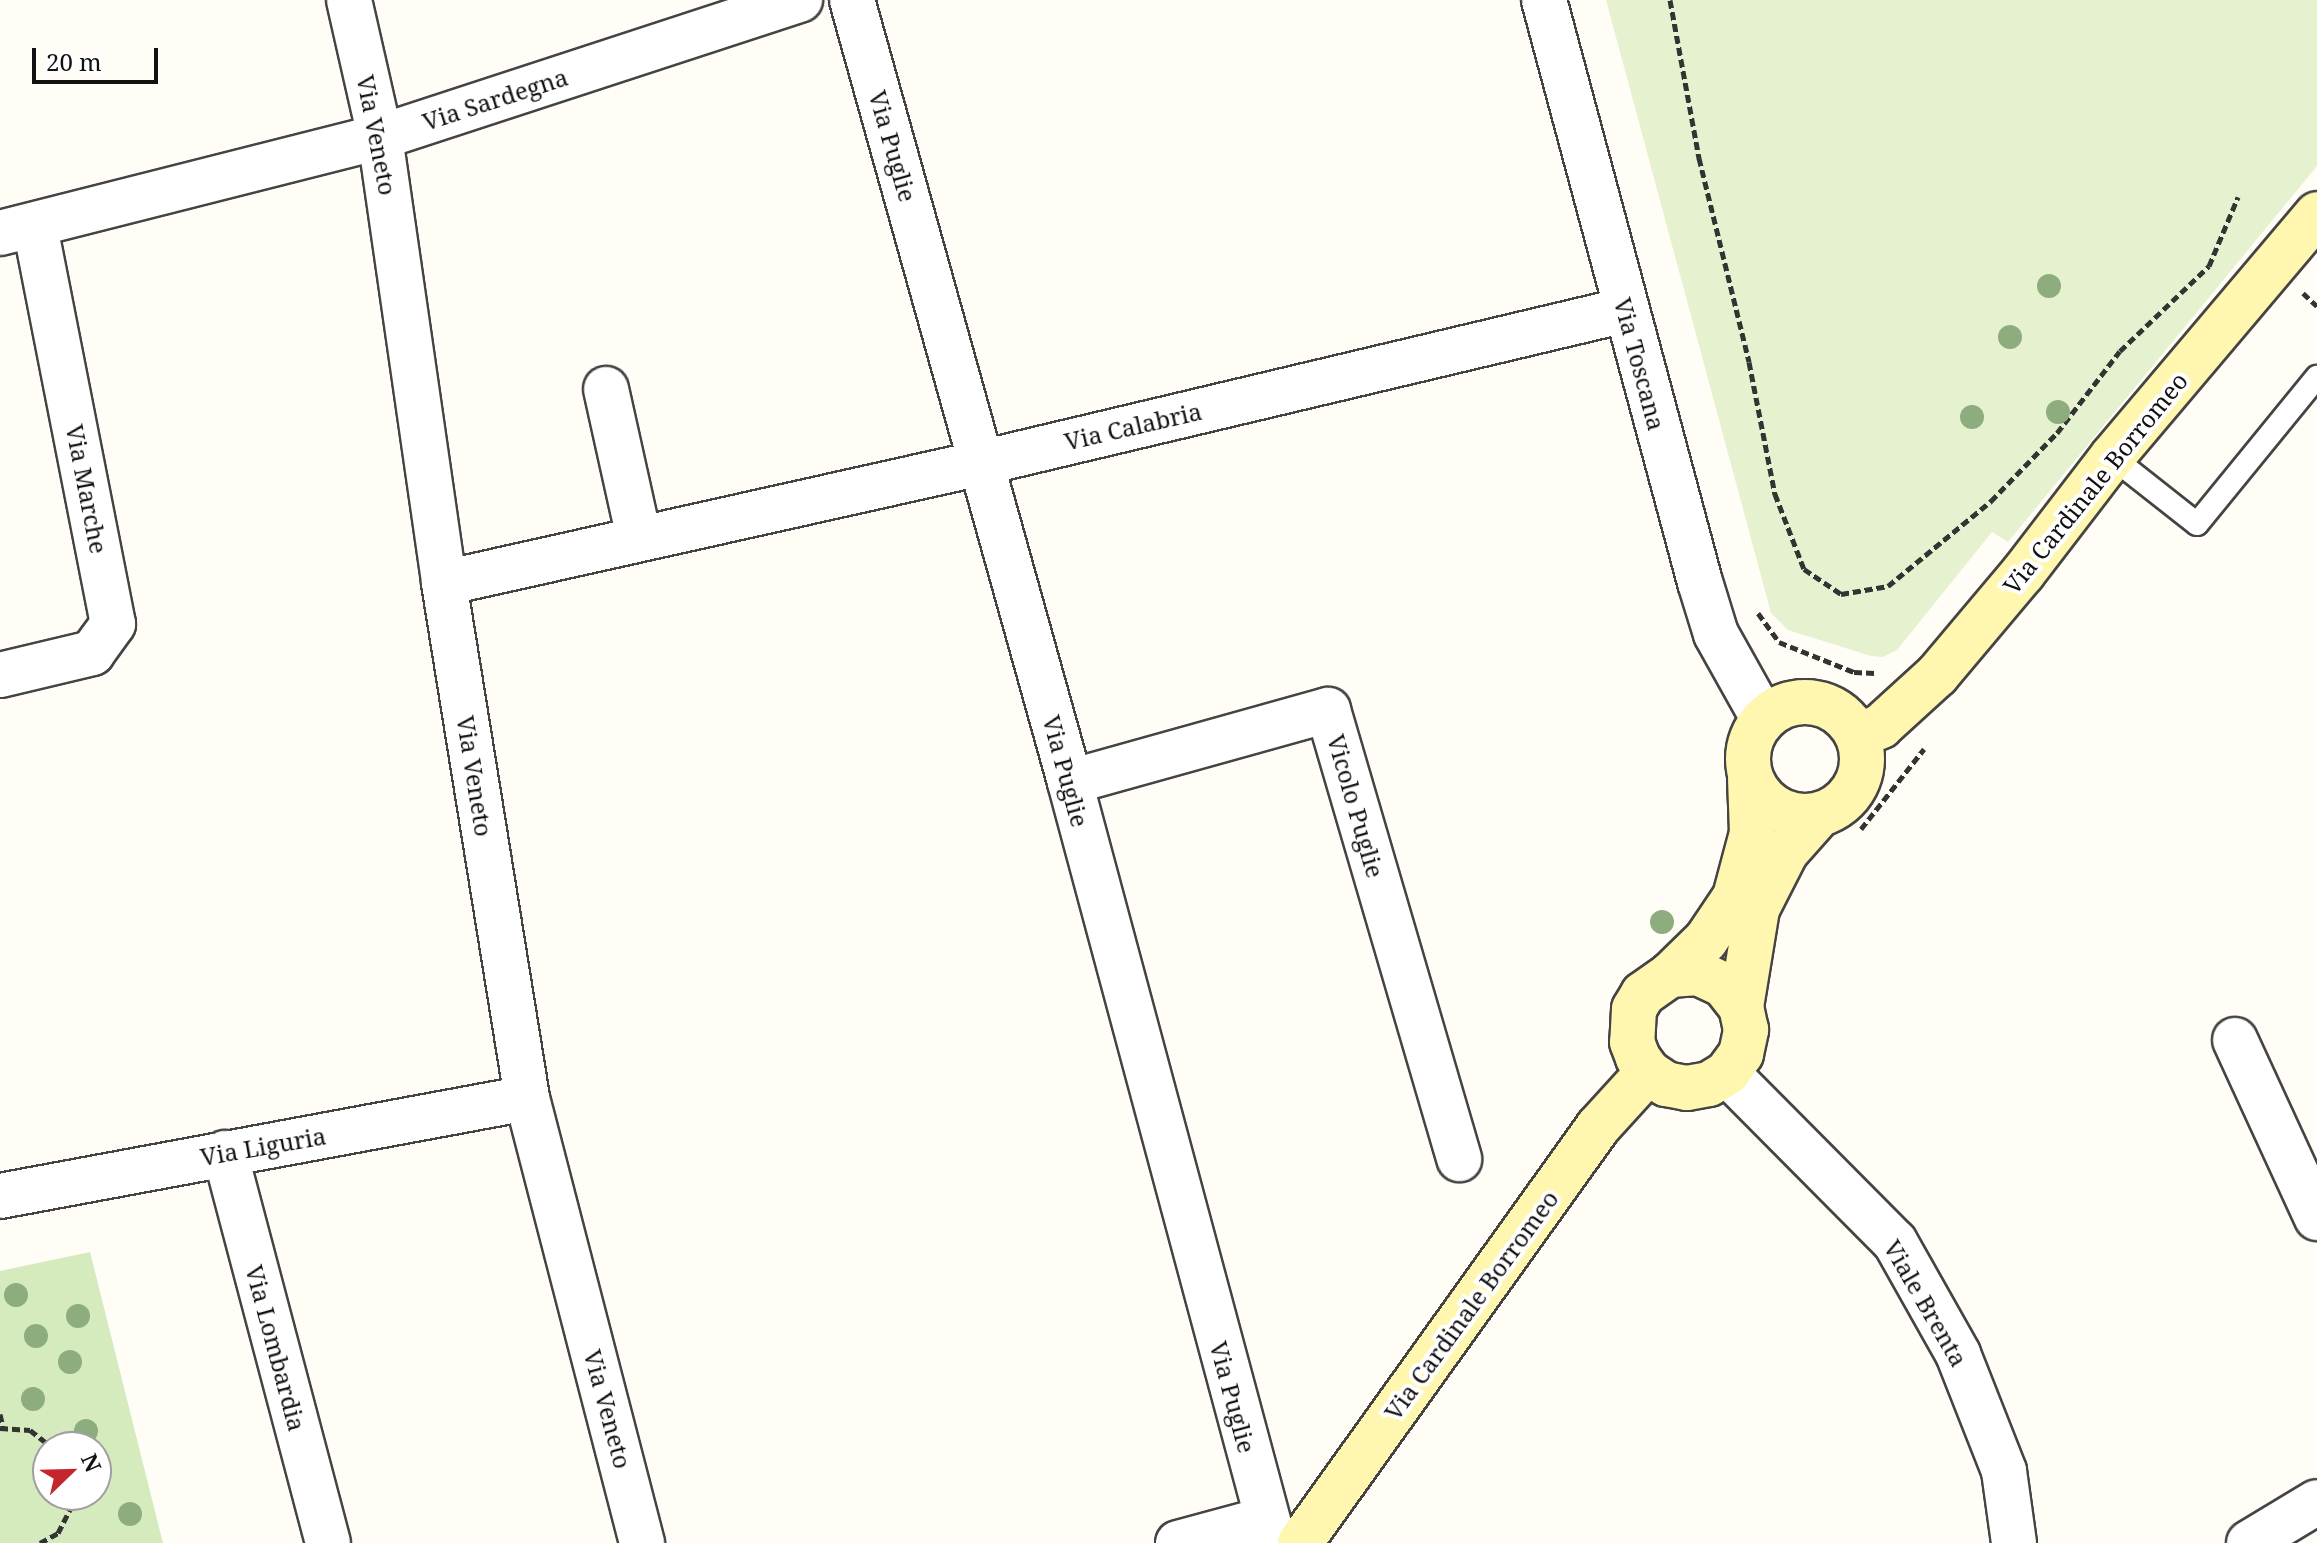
<!DOCTYPE html>
<style>
body{margin:0}
#map{position:relative;width:2317px;height:1543px;overflow:hidden;background:#fffdf5;font-family:"Noto Serif",serif}
div>[style]{position:absolute}
.green>*{inset:0;background:#d5ebbd}
.pitch>*{inset:0;background:#e6f2cf}
.path>*{height:5px;margin-top:-2.5px;transform-origin:0;background:repeating-linear-gradient(90deg,#333 0 8px,transparent 0 12px)}
.roads{filter:drop-shadow(2px 0 #444) drop-shadow(-2px 0 #444) drop-shadow(0 2px #444) drop-shadow(0 -2px #444)}
.lane>*{height:22px;margin:-11px;padding:0 11px;transform-origin:11px;border-radius:11px;background:#fff}
.street>*{height:44px;margin:-22px;padding:0 22px;transform-origin:22px;border-radius:22px;background:#fff}
.secondary>*{height:44px;margin:-22px;padding:0 22px;transform-origin:22px;border-radius:22px;background:#fff6b0}
.secondary>.ring{margin:-22px;padding:0;box-sizing:content-box;background:none;border:44px solid #fff6b0;border-radius:50%}
.trees>*{width:24px;height:24px;margin:-12px;border-radius:50%;background:#8dad7f}
span{translate:-50% -50%;white-space:nowrap;text-align:center;line-height:1.15;-webkit-text-stroke:8px #fff;paint-order:stroke}
.street-label{font-size:24px;color:#111}
.north{position:absolute;left:32px;top:1431px;width:80px;height:80px;box-sizing:border-box;background:#fff;border:2px solid #a0a0a0;border-radius:50%;rotate:67deg;font-size:22px;font-weight:700;line-height:32px;text-align:center;color:#111}
.north::after{content:'';display:block;margin:auto;width:28px;height:36px;background:#c4262e;clip-path:polygon(50% 0,100% 100%,50% 72%,0 100%)}
.scale{position:absolute;left:32px;top:48px;width:126px;height:36px;box-sizing:border-box;border:4px solid #111;border-top:0;padding-left:10px;font-size:24px;line-height:28px;white-space:nowrap;color:#111;-webkit-text-stroke:6px #fff;paint-order:stroke}
</style>
<div id="map">
<div class="green">
<div style="clip-path:polygon(evenodd,90px 1252px,163px 1543px,0 1543px,0 1271px,90px 1252px,96px 1447px,96px 1495px,48px 1495px,48px 1447px,96px 1447px)"></div>
</div>
<div class="pitch">
<div style="clip-path:polygon(1606px 0,2317px 0,2317px 166px,2008px 542px,1992px 532px,1897px 650px,1883px 657px,1871px 656px,1788px 630px,1771px 613px)"></div>
</div>
<div class="path">
<div style="left:1670px;top:0;width:161px;rotate:79.6deg"></div>
<div style="left:1699px;top:158px;width:210px;rotate:76.2deg"></div>
<div style="left:1749px;top:362px;width:135px;rotate:78.9deg"></div>
<div style="left:1775px;top:494px;width:80px;rotate:68.9deg"></div>
<div style="left:1804px;top:569px;width:45px;rotate:34deg"></div>
<div style="left:1841px;top:594px;width:48px;rotate:-9.7deg"></div>
<div style="left:1888px;top:586px;width:134px;rotate:-39.5deg"></div>
<div style="left:1991px;top:501px;width:95px;rotate:-45.9deg"></div>
<div style="left:2057px;top:433px;width:103px;rotate:-52.5deg"></div>
<div style="left:2120px;top:351px;width:123px;rotate:-43.7deg"></div>
<div style="left:2209px;top:266px;width:75px;rotate:-67.2deg"></div>
<div style="left:2303px;top:293px;width:19px;rotate:43deg"></div>
<div style="left:1758px;top:613px;width:36px;rotate:54deg"></div>
<div style="left:1779px;top:642px;width:81px;rotate:21.8deg"></div>
<div style="left:1854px;top:672px;width:21px;rotate:3deg"></div>
<div style="left:1861px;top:829px;width:102px;rotate:-51.8deg"></div>
<div style="left:0;top:1414px;width:13px;rotate:77deg"></div>
<div style="left:0;top:1428px;width:30px;rotate:4deg"></div>
<div style="left:30px;top:1430px;width:28px;rotate:38deg"></div>
<div style="left:40px;top:1543px;width:21px;rotate:-29deg"></div>
<div style="left:58px;top:1533px;width:33px;rotate:-63deg"></div>
<div style="left:73px;top:1504px;width:9px;rotate:-96deg"></div>
</div>
<div class="roads">
<div class="lane">
<div style="left:2112px;top:457px;width:108px;rotate:38.2deg"></div>
<div style="left:2197px;top:524px;width:190px;rotate:-50.8deg"></div>
</div>
<div class="street">
<div style="left:349px;top:0;width:140px;rotate:77.2deg"></div>
<div style="left:380px;top:137px;width:451px;rotate:81.8deg"></div>
<div style="left:444px;top:583px;width:522px;rotate:80.84deg"></div>
<div style="left:527px;top:1098px;width:460px;rotate:75.5deg"></div>
<div style="left:852px;top:0;width:812px;rotate:74.42deg"></div>
<div style="left:1070px;top:782px;width:788px;rotate:74.99deg"></div>
<div style="left:1544px;top:0;width:603px;rotate:75deg"></div>
<div style="left:1700px;top:582px;width:54px;rotate:72.9deg"></div>
<div style="left:1716px;top:634px;width:96px;rotate:60.8deg"></div>
<div style="left:0;top:233px;width:392px;rotate:-14.2deg"></div>
<div style="left:380px;top:137px;width:442px;rotate:-18.1deg"></div>
<div style="left:606px;top:389px;width:153px;rotate:77.5deg"></div>
<div style="left:444px;top:583px;width:550px;rotate:-12.6deg"></div>
<div style="left:981px;top:463px;width:662px;rotate:-13.36deg"></div>
<div style="left:0;top:675px;width:95px;rotate:-13.4deg"></div>
<div style="left:92px;top:653px;width:36px;rotate:-54deg"></div>
<div style="left:113px;top:624px;width:407px;rotate:-101.1deg"></div>
<div style="left:1070px;top:782px;width:268px;rotate:-15.6deg"></div>
<div style="left:1328px;top:710px;width:468px;rotate:73.7deg"></div>
<div style="left:2235px;top:1040px;width:196px;rotate:65.3deg"></div>
<div style="left:1727px;top:1073px;width:238px;rotate:45.2deg"></div>
<div style="left:1895px;top:1242px;width:129px;rotate:60.6deg"></div>
<div style="left:1958px;top:1354px;width:126px;rotate:68.5deg"></div>
<div style="left:2004px;top:1471px;width:73px;rotate:82.1deg"></div>
<div style="left:225px;top:1153px;width:403px;rotate:75.2deg"></div>
<div style="left:0;top:1196px;width:536px;rotate:-10.53deg"></div>
<div style="left:1178px;top:1543px;width:92px;rotate:-15.1deg"></div>
<div style="left:2249px;top:1543px;width:79px;rotate:-31.1deg"></div>
</div>
<div class="secondary">
<div class="ring" style="left:1748px;top:702px;width:70px;height:70px"></div>
<div style="left:1858px;top:736px;width:25px;rotate:-23deg"></div>
<div style="left:1881px;top:726px;width:76px;rotate:-42.3deg"></div>
<div style="left:1937px;top:675px;width:133px;rotate:-49.9deg"></div>
<div style="left:2023px;top:573px;width:146px;rotate:-52.5deg"></div>
<div style="left:2112px;top:457px;width:318px;rotate:-49.8deg"></div>
<div style="left:1670px;top:975px;width:50px;rotate:-44.2deg"></div>
<div style="left:1706px;top:940px;width:52px;rotate:-56deg"></div>
<div style="left:1735px;top:897px;width:66px;rotate:-75.1deg"></div>
<div style="left:1752px;top:833px;width:54px;rotate:-92.1deg"></div>
<div style="left:1741px;top:1007px;width:28px;rotate:-128deg"></div>
<div style="left:1724px;top:985px;width:29px;rotate:-155deg"></div>
<div style="left:1698px;top:973px;width:28px;rotate:176deg"></div>
<div style="left:1670px;top:975px;width:33px;rotate:145deg"></div>
<div style="left:1643px;top:994px;width:17px;rotate:121deg"></div>
<div style="left:1634px;top:1009px;width:33px;rotate:93deg"></div>
<div style="left:1632px;top:1042px;width:17px;rotate:69deg"></div>
<div style="left:1638px;top:1058px;width:17px;rotate:54deg"></div>
<div style="left:1648px;top:1072px;width:22px;rotate:34deg"></div>
<div style="left:1666px;top:1084px;width:21px;rotate:11deg"></div>
<div style="left:1687px;top:1088px;width:22px;rotate:-10deg"></div>
<div style="left:1709px;top:1084px;width:21px;rotate:-31deg"></div>
<div style="left:1727px;top:1073px;width:24px;rotate:-54deg"></div>
<div style="left:1741px;top:1054px;width:25px;rotate:-78deg"></div>
<div style="left:1746px;top:1030px;width:24px;rotate:-102deg"></div>
<div style="left:1741px;top:1007px;width:99px;rotate:-80.7deg"></div>
<div style="left:1757px;top:909px;width:64px;rotate:-63deg"></div>
<div style="left:1786px;top:852px;width:50px;rotate:-48.3deg"></div>
<div style="left:1300px;top:1543px;width:512px;rotate:-54.38deg"></div>
<div style="left:1598px;top:1127px;width:74px;rotate:-47.7deg"></div>
</div>
</div>
<div class="trees">
<div style="left:2049px;top:286px"></div>
<div style="left:2010px;top:337px"></div>
<div style="left:2058px;top:412px"></div>
<div style="left:1972px;top:417px"></div>
<div style="left:1662px;top:922px"></div>
<div style="left:16px;top:1295px"></div>
<div style="left:78px;top:1316px"></div>
<div style="left:36px;top:1336px"></div>
<div style="left:70px;top:1362px"></div>
<div style="left:33px;top:1399px"></div>
<div style="left:86px;top:1431px"></div>
<div style="left:130px;top:1514px"></div>
</div>
<div class="street-label">
<span style="left:495px;top:99px;rotate:-18deg">Via Sardegna</span>
<span style="left:377px;top:135px;rotate:79deg">Via Veneto</span>
<span style="left:893px;top:146px;rotate:74deg">Via Puglie</span>
<span style="left:1640px;top:364px;rotate:75deg">Via Toscana</span>
<span style="left:1133px;top:426px;rotate:-13deg">Via Calabria</span>
<span style="left:2095px;top:483px;rotate:-51deg">Via Cardinale Borromeo</span>
<span style="left:87px;top:489px;rotate:79deg">Via Marche</span>
<span style="left:1066px;top:771px;rotate:75deg">Via Puglie</span>
<span style="left:475px;top:776px;rotate:81deg">Via Veneto</span>
<span style="left:1356px;top:806px;rotate:74deg">Vicolo Puglie</span>
<span style="left:263px;top:1146px;rotate:-10deg">Via Liguria</span>
<span style="left:1926px;top:1303px;rotate:60deg">Viale Brenta</span>
<span style="left:1471px;top:1305px;rotate:-54deg">Via Cardinale Borromeo</span>
<span style="left:276px;top:1348px;rotate:75deg">Via Lombardia</span>
<span style="left:1233px;top:1397px;rotate:75deg">Via Puglie</span>
<span style="left:608px;top:1409px;rotate:75deg">Via Veneto</span>
</div>
<div class="north">N</div>
<div class="scale">20 m</div>
</div>
